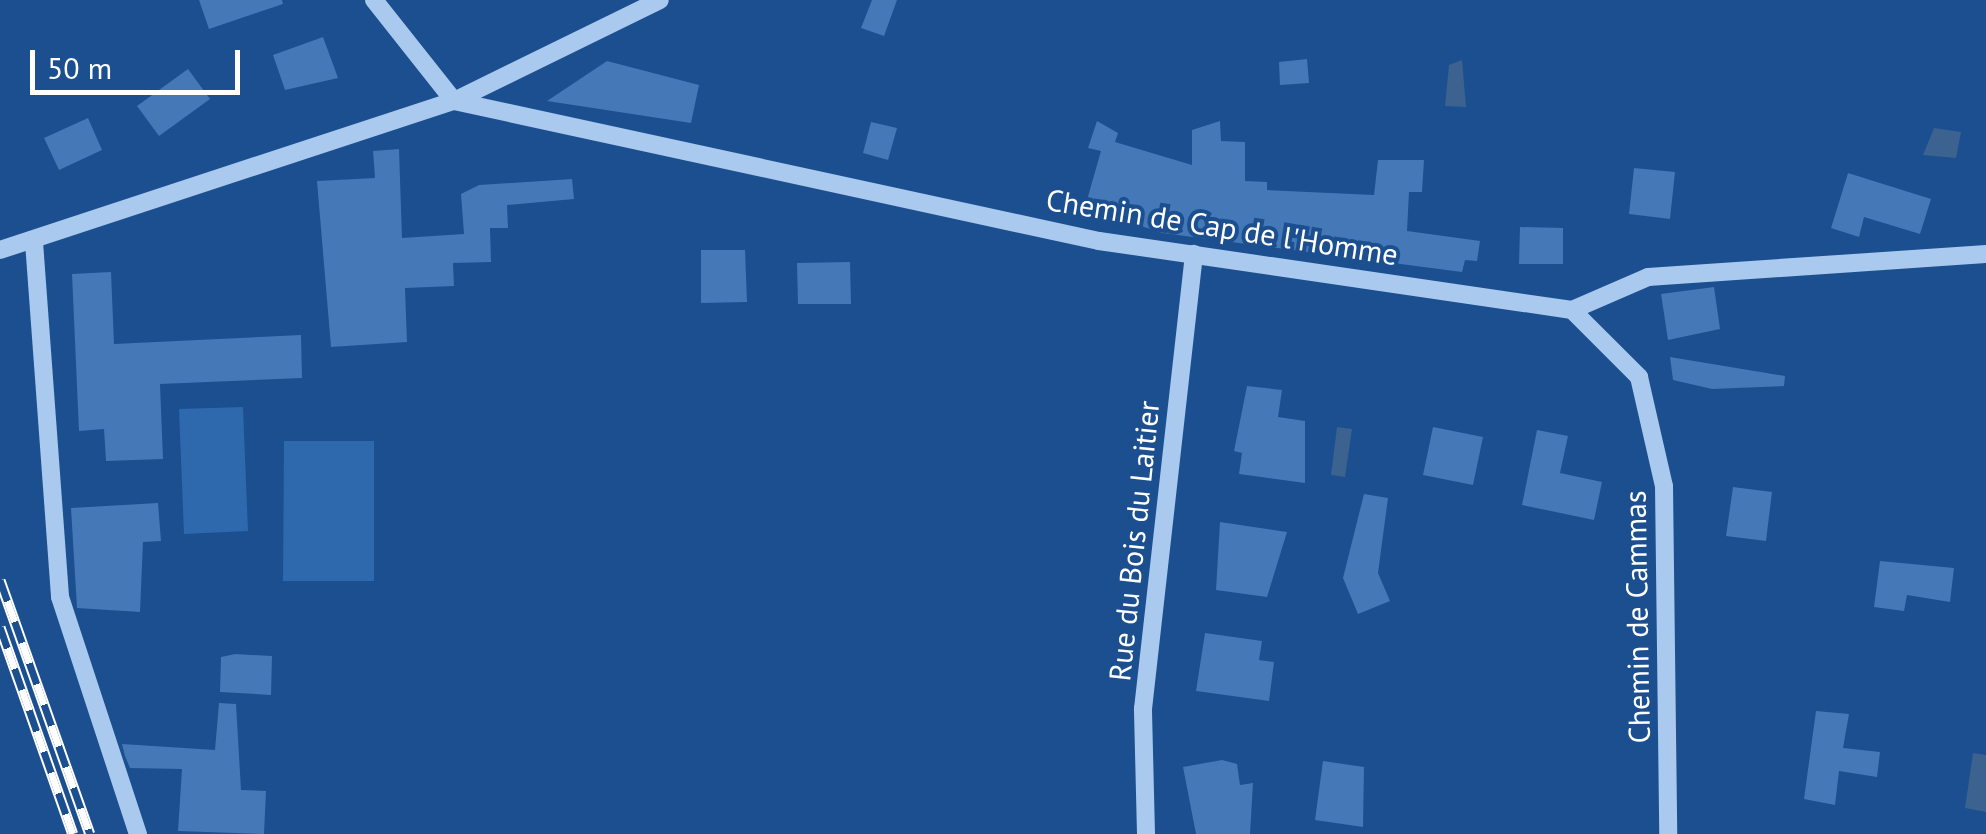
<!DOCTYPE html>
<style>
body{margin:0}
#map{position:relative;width:1986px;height:834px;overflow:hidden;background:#1b4f8f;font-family:"PT Sans",sans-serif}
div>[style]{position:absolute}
.green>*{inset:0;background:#2e69ad}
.water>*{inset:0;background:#3c6290}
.building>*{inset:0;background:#4478b7}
.minor>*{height:18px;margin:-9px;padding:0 9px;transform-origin:9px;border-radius:9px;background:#a9c9ee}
.rail>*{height:11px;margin-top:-5.5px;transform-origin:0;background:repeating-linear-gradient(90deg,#1b4f8f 0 22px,#fff 0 44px);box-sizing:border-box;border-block:2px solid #fff}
span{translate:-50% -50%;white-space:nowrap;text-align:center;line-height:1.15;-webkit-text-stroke:8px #1b4f8f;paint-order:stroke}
.street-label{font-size:30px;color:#fff}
.scale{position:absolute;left:30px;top:50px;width:210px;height:45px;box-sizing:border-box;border:5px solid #fff;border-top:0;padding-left:12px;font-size:30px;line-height:35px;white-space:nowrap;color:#fff;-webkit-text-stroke:8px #1b4f8f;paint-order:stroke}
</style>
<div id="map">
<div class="green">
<div style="clip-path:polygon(243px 407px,248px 531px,184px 534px,179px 409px)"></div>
<div style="clip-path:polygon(284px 441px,374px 441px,374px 581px,283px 581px)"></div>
</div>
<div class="water">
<div style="clip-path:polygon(1462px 60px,1466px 107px,1445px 106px,1449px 65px)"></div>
<div style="clip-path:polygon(1934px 128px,1961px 132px,1956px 158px,1923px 155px)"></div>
<div style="clip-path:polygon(1337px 427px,1352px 429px,1345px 477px,1331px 475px)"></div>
<div style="clip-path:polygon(1973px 753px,1986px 755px,1986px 812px,1965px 808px)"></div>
</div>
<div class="building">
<div style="clip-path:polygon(199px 0,282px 0,283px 4px,209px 29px)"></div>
<div style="clip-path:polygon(872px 0,897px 0,884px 36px,861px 28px)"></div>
<div style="clip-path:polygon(323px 37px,338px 78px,285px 90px,273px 55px)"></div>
<div style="clip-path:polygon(1307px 59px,1309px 83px,1280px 85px,1279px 62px)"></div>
<div style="clip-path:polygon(607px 61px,699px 85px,691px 123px,547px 101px)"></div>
<div style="clip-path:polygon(188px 69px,210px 99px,159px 136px,137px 106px)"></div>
<div style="clip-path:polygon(88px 118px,102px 150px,59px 170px,44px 138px)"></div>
<div style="clip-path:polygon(1097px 121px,1118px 133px,1115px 142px,1192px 165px,1192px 130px,1220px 121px,1221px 141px,1245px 142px,1245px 181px,1267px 182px,1267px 190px,1374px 195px,1378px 160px,1424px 160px,1422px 192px,1409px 192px,1407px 231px,1480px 241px,1477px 261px,1465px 260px,1462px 272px,1162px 233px,1085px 207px,1101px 151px,1088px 148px)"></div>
<div style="clip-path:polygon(871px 122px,897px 128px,888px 160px,863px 153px)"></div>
<div style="clip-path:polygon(399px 149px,402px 238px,464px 234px,461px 194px,479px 185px,572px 179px,574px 199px,507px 205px,508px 228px,490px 228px,491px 262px,453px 263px,454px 286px,405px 288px,407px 342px,331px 347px,317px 181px,375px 178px,373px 151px)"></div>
<div style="clip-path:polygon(1634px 168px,1675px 172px,1670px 219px,1629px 214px)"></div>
<div style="clip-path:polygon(1848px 173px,1931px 199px,1920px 234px,1864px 217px,1859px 237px,1831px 228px)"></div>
<div style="clip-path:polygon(1520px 227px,1563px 228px,1563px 264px,1519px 264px)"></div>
<div style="clip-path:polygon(701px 250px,745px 250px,747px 302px,701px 303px)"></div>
<div style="clip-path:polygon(850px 262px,851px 304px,798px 304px,797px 263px)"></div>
<div style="clip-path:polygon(111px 272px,114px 344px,301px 335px,302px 378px,160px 384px,163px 459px,106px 461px,104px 429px,79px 431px,72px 274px)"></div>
<div style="clip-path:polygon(1714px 287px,1720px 329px,1668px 340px,1661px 294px)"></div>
<div style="clip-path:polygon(1670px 357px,1785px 376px,1784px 386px,1712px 389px,1673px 380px)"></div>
<div style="clip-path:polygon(1247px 386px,1282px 390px,1278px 417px,1305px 421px,1305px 483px,1239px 474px,1242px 453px,1234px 451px)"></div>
<div style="clip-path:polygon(1433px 427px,1483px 437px,1473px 485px,1423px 475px)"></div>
<div style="clip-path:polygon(1537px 430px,1568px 436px,1560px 473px,1602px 482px,1594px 520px,1522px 505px)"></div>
<div style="clip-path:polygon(1733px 487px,1772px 492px,1766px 541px,1726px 536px)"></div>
<div style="clip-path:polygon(1364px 494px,1388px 498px,1378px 573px,1390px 601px,1358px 614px,1343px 578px)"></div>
<div style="clip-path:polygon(158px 503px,161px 541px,143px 542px,140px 612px,77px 608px,71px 508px)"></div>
<div style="clip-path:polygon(1220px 522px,1287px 532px,1267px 597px,1216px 590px)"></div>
<div style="clip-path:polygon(1880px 561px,1954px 568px,1950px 602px,1907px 595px,1904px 611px,1874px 607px)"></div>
<div style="clip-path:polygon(1205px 633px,1262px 641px,1259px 660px,1274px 662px,1269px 701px,1196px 691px)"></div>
<div style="clip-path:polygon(235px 654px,272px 656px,271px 695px,220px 692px,221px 657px)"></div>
<div style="clip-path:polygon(219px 703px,236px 704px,241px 790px,266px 791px,264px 834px,178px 831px,182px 769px,130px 768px,125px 756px,122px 744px,215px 750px)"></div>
<div style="clip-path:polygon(1816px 711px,1849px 714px,1843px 748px,1880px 752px,1877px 777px,1839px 771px,1835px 805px,1804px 799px)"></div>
<div style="clip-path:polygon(1222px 760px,1237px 764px,1240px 785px,1253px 783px,1250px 834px,1196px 834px,1183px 767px)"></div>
<div style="clip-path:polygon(1323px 761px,1364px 767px,1363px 827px,1315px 820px)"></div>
</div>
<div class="minor">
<div style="left:374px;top:0;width:129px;rotate:51.6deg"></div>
<div style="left:454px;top:101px;width:660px;rotate:12.25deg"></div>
<div style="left:1099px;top:241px;width:478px;rotate:8.3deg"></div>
<div style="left:1572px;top:310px;width:83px;rotate:-23.5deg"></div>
<div style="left:1648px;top:277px;width:339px;rotate:-3.9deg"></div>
<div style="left:34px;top:242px;width:356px;rotate:85.8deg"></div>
<div style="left:60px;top:597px;width:250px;rotate:71.8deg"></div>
<div style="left:0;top:250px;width:478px;rotate:-18.2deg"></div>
<div style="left:454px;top:101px;width:229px;rotate:-26.1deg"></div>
<div style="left:1572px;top:310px;width:95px;rotate:45deg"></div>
<div style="left:1639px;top:377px;width:112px;rotate:77.1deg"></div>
<div style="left:1664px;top:486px;width:348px;rotate:89.3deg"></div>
<div style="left:1146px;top:834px;width:125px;rotate:-91.4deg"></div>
<div style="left:1143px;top:709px;width:458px;rotate:-83.6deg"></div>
</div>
<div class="rail">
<div style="left:0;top:580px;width:269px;rotate:70.5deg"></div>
<div style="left:0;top:627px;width:219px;rotate:70.6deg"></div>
</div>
<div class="street-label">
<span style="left:1222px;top:227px;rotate:9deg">Chemin de Cap de l'Homme</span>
<span style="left:1134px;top:541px;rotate:-84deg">Rue du Bois du Laitier</span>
<span style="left:1637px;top:617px;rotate:-91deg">Chemin de Cammas</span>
</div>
<div class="scale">50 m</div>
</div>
